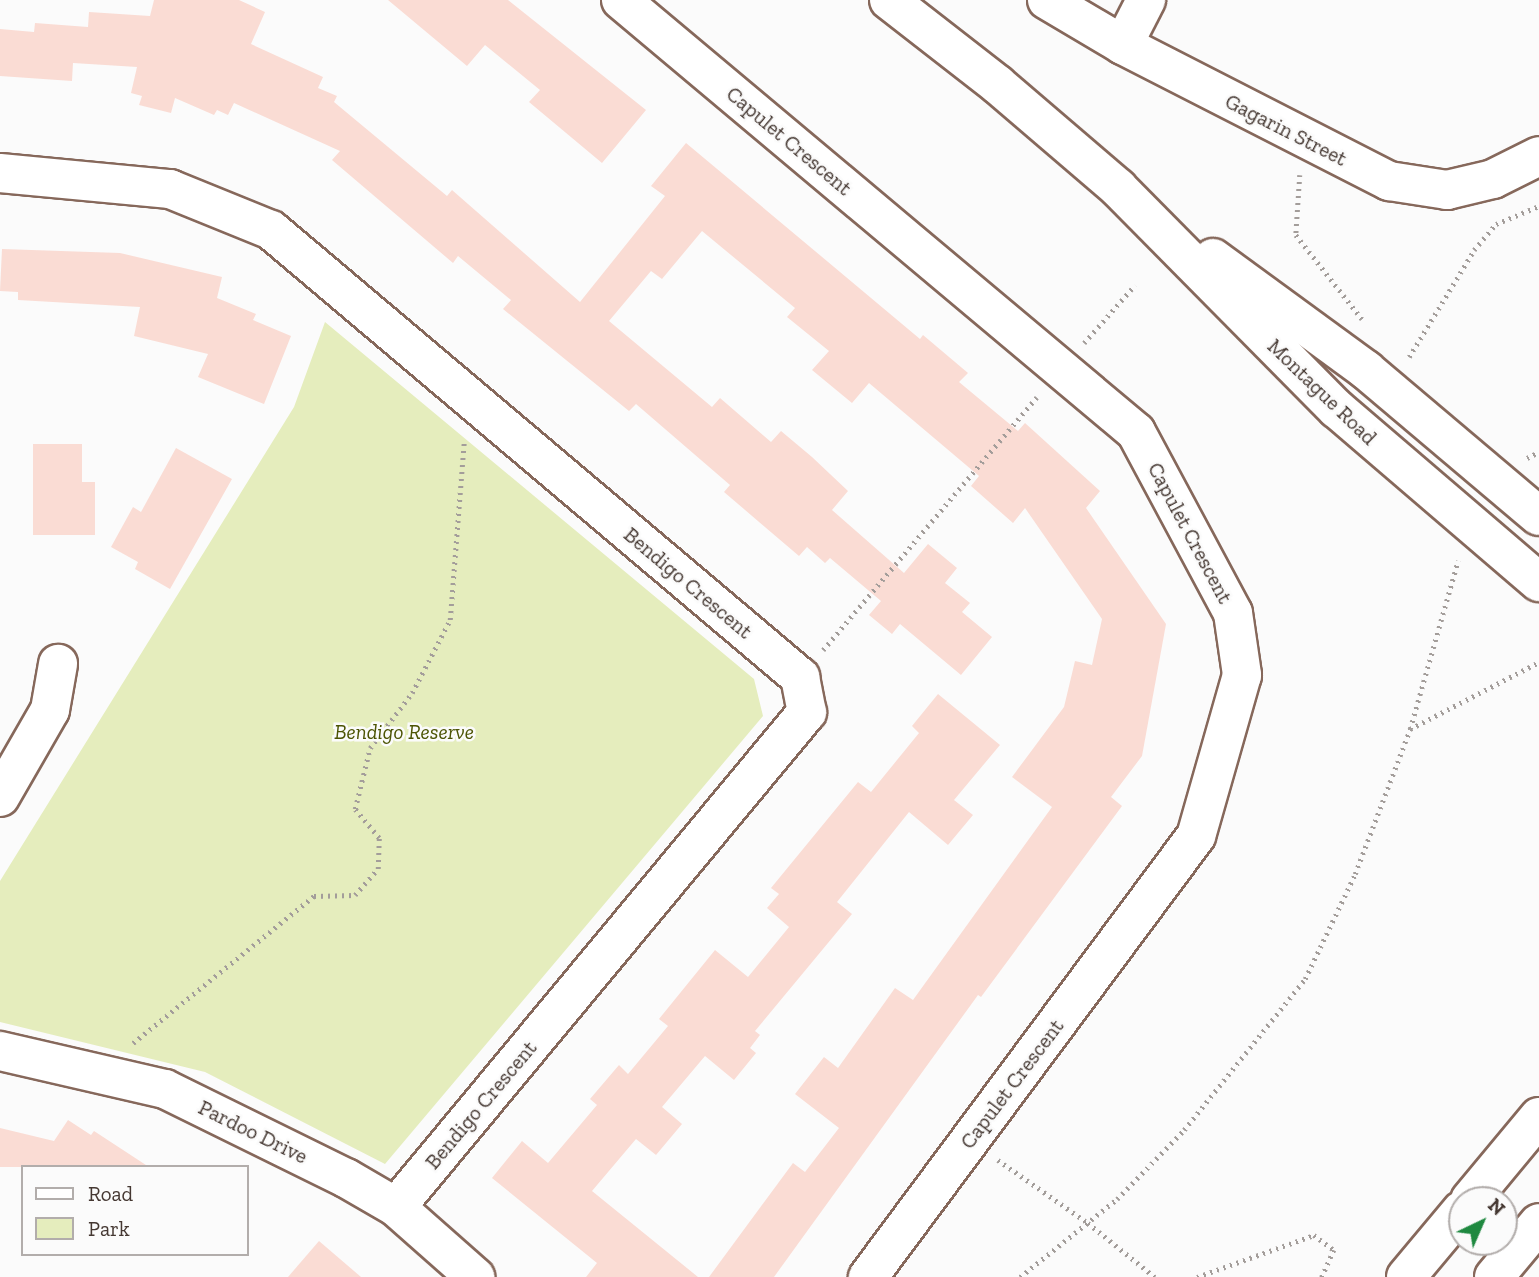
<!DOCTYPE html>
<style>
body{margin:0}
#map{position:relative;width:1539px;height:1277px;overflow:hidden;background:#fbfbfb;font-family:"Zilla Slab",serif}
div>[style]{position:absolute}
.green>*{inset:0;background:#e5edbd}
.building>*{inset:0;background:#fadcd4}
.path>*{height:4.5px;margin-top:-2.25px;transform-origin:0;background:repeating-linear-gradient(90deg,#a39d9a 0 2px,transparent 0 7px)}
.roads{filter:drop-shadow(2px 0 #86685b) drop-shadow(-2px 0 #86685b) drop-shadow(0 2px #86685b) drop-shadow(0 -2px #86685b)}
.minor>*{height:38px;margin:-19px;padding:0 19px;transform-origin:19px;border-radius:19px;background:#fff}
.major>*{height:38px;margin:-19px;padding:0 19px;transform-origin:19px;border-radius:19px;background:#fff}
span{translate:-50% -50%;white-space:nowrap;text-align:center;line-height:1.15;-webkit-text-stroke:5px #fbfbfb;paint-order:stroke}
.street-label{font-size:21px;color:#453832}
.park-label{font-size:21px;color:#4c5404;font-style:italic}
.legend{position:absolute;left:21px;top:1165px;width:228px;height:91px;box-sizing:border-box;background:#fbfbfb;border:2px solid #b2adab;margin:0;padding:9px 12px;list-style:none;font-size:21px;color:#453832}
.legend li{display:flex;align-items:center;gap:14px;height:35px}
.legend b{width:35px;border:2px solid #b2adab}
.north{position:absolute;left:1448px;top:1186px;width:70px;height:70px;box-sizing:border-box;background:#fbfbfb;border:2px solid #b2adab;border-radius:50%;rotate:44deg;font-size:19px;font-weight:700;line-height:28px;text-align:center;color:#453832}
.north::after{content:'';display:block;margin:auto;width:24px;height:32px;background:#1f8940;clip-path:polygon(50% 0,100% 100%,50% 72%,0 100%)}
</style>
<div id="map">
<div class="green">
<div style="clip-path:polygon(325px 322px,754px 679px,763px 716px,385px 1164px,205px 1072px,0 1022px,0 881px,294px 407px)"></div>
</div>
<div class="building">
<div style="clip-path:polygon(154px 0,239px 0,265px 12px,251px 44px,323px 77px,318px 88px,337px 96px,334px 102px,447px 196px,452px 190px,580px 302px,665px 196px,651px 186px,686px 143px,920px 339px,923px 335px,968px 373px,959px 382px,1018px 431px,1025px 423px,1100px 491px,1086px 508px,1166px 624px,1142px 756px,1111px 797px,1122px 806px,981px 997px,978px 995px,774px 1277px,709px 1277px,793px 1163px,805px 1172px,839px 1128px,795px 1094px,824px 1057px,838px 1068px,895px 988px,913px 1000px,1052px 807px,1012px 777px,1064px 707px,1075px 661px,1092px 665px,1102px 619px,1025px 508px,1013px 523px,971px 486px,979px 476px,869px 383px,852px 403px,812px 370px,829px 351px,787px 317px,795px 308px,702px 231px,662px 279px,651px 271px,609px 321px,712px 407px,720px 398px,771px 442px,781px 431px,812px 457px,848px 491px,832px 510px,904px 573px,928px 544px,957px 568px,945px 583px,970px 603px,962px 612px,992px 637px,961px 675px,900px 624px,892px 634px,869px 615px,881px 601px,830px 558px,825px 563px,807px 547px,799px 556px,724px 492px,730px 485px,636px 404px,629px 411px,503px 309px,511px 300px,458px 256px,453px 263px,332px 160px,340px 151px,234px 103px,228px 115px,217px 110px,214px 115px,175px 98px,171px 113px,139px 105px,142px 96px,131px 93px,137px 67px,73px 63px,72px 81px,0 76px,0 29px,34px 32px,35px 23px,88px 27px,89px 12px,150px 16px)"></div>
<div style="clip-path:polygon(388px 0,508px 0,646px 110px,602px 163px,529px 102px,540px 90px,485px 45px,467px 66px)"></div>
<div style="clip-path:polygon(2px 249px,120px 253px,222px 277px,217px 298px,256px 314px,253px 320px,291px 336px,264px 404px,198px 377px,208px 354px,134px 336px,140px 307px,18px 300px,18px 292px,0 291px)"></div>
<div style="clip-path:polygon(33px 444px,82px 444px,82px 482px,95px 482px,95px 535px,33px 535px)"></div>
<div style="clip-path:polygon(176px 448px,232px 479px,170px 589px,135px 569px,138px 562px,111px 547px,133px 507px,141px 512px)"></div>
<div style="clip-path:polygon(938px 694px,1000px 745px,954px 800px,973px 815px,948px 845px,909px 812px,837px 902px,852px 914px,755px 1031px,760px 1035px,750px 1048px,756px 1053px,734px 1080px,705px 1056px,662px 1107px,682px 1124px,656px 1155px,636px 1139px,592px 1191px,698px 1277px,586px 1277px,597px 1263px,492px 1178px,522px 1141px,548px 1163px,597px 1105px,590px 1099px,619px 1065px,628px 1074px,668px 1026px,659px 1019px,715px 950px,748px 977px,789px 927px,767px 908px,779px 894px,771px 888px,858px 782px,871px 792px,919px 733px,912px 726px)"></div>
<div style="clip-path:polygon(68px 1120px,91px 1135px,94px 1131px,149px 1167px,0 1167px,0 1128px,54px 1141px)"></div>
<div style="clip-path:polygon(319px 1241px,361px 1277px,288px 1277px)"></div>
</div>
<div class="path">
<div style="left:1300px;top:175px;width:60px;rotate:93.8deg"></div>
<div style="left:1296px;top:235px;width:107px;rotate:51.8deg"></div>
<div style="left:1084px;top:343px;width:77px;rotate:-48.7deg"></div>
<div style="left:1409px;top:357px;width:125px;rotate:-58.7deg"></div>
<div style="left:1474px;top:250px;width:34px;rotate:-50deg"></div>
<div style="left:1496px;top:224px;width:47px;rotate:-22.7deg"></div>
<div style="left:1527px;top:458px;width:13px;rotate:-27deg"></div>
<div style="left:823px;top:650px;width:331px;rotate:-49.8deg"></div>
<div style="left:1410px;top:729px;width:145px;rotate:-27.4deg"></div>
<div style="left:133px;top:1043px;width:233px;rotate:-39.1deg"></div>
<div style="left:314px;top:896px;width:41px;rotate:-1.4deg"></div>
<div style="left:355px;top:895px;width:35px;rotate:-49deg"></div>
<div style="left:378px;top:869px;width:31px;rotate:-88deg"></div>
<div style="left:379px;top:838px;width:38px;rotate:-130deg"></div>
<div style="left:355px;top:809px;width:63px;rotate:-76.2deg"></div>
<div style="left:370px;top:748px;width:69px;rotate:-52.6deg"></div>
<div style="left:412px;top:693px;width:82px;rotate:-62.5deg"></div>
<div style="left:450px;top:620px;width:180px;rotate:-85.5deg"></div>
<div style="left:998px;top:1160px;width:110px;rotate:35deg"></div>
<div style="left:1088px;top:1223px;width:86px;rotate:38.9deg"></div>
<div style="left:1020px;top:1277px;width:124px;rotate:-38.8deg"></div>
<div style="left:1117px;top:1199px;width:96px;rotate:-45.8deg"></div>
<div style="left:1184px;top:1130px;width:193px;rotate:-51.3deg"></div>
<div style="left:1305px;top:979px;width:116px;rotate:-64.5deg"></div>
<div style="left:1355px;top:874px;width:155px;rotate:-69.2deg"></div>
<div style="left:1410px;top:729px;width:175px;rotate:-74.1deg"></div>
<div style="left:1197px;top:1277px;width:124px;rotate:-19.7deg"></div>
<div style="left:1314px;top:1235px;width:25px;rotate:37deg"></div>
<div style="left:1334px;top:1250px;width:30px;rotate:114deg"></div>
</div>
<div class="roads">
<div class="minor">
<div style="left:621px;top:0;width:672px;rotate:39.99deg"></div>
<div style="left:1136px;top:432px;width:205px;rotate:61.8deg"></div>
<div style="left:1233px;top:613px;width:63px;rotate:81.7deg"></div>
<div style="left:1242px;top:675px;width:167px;rotate:105.9deg"></div>
<div style="left:1196px;top:836px;width:550px;rotate:126.64deg"></div>
<div style="left:1047px;top:0;width:88px;rotate:30.6deg"></div>
<div style="left:1123px;top:45px;width:299px;rotate:27.1deg"></div>
<div style="left:1389px;top:181px;width:59px;rotate:8.8deg"></div>
<div style="left:1447px;top:190px;width:47px;rotate:-13.4deg"></div>
<div style="left:1493px;top:179px;width:51px;rotate:-26.6deg"></div>
<div style="left:1123px;top:45px;width:51px;rotate:-62.9deg"></div>
<div style="left:0;top:173px;width:171px;rotate:5.4deg"></div>
<div style="left:170px;top:189px;width:109px;rotate:22.1deg"></div>
<div style="left:271px;top:230px;width:693px;rotate:40.2deg"></div>
<div style="left:800px;top:677px;width:36px;rotate:79deg"></div>
<div style="left:807px;top:712px;width:643px;rotate:129.7deg"></div>
<div style="left:0;top:797px;width:100px;rotate:-60.1deg"></div>
<div style="left:50px;top:710px;width:47px;rotate:-80.1deg"></div>
<div style="left:0;top:1051px;width:169px;rotate:13deg"></div>
<div style="left:165px;top:1089px;width:202px;rotate:26.2deg"></div>
<div style="left:346px;top:1178px;width:58px;rotate:30.1deg"></div>
<div style="left:396px;top:1207px;width:106px;rotate:41.5deg"></div>
</div>
<div class="major">
<div style="left:889px;top:0;width:138px;rotate:37.9deg"></div>
<div style="left:998px;top:85px;width:158px;rotate:40.6deg"></div>
<div style="left:1118px;top:188px;width:311px;rotate:45.3deg"></div>
<div style="left:1337px;top:409px;width:266px;rotate:40.6deg"></div>
<div style="left:1213px;top:258px;width:190px;rotate:36.2deg"></div>
<div style="left:1366px;top:370px;width:226px;rotate:40.2deg"></div>
<div style="left:1470px;top:1200px;width:108px;rotate:-50.3deg"></div>
<div style="left:1406px;top:1277px;width:87px;rotate:-50.1deg"></div>
<div style="left:1494px;top:1277px;width:70px;rotate:-50.2deg"></div>
</div>
</div>
<div class="street-label">
<span style="left:1286px;top:130px;rotate:27deg">Gagarin Street</span>
<span style="left:789px;top:141px;rotate:40deg">Capulet Crescent</span>
<span style="left:1322px;top:392px;rotate:44deg">Montague Road</span>
<span style="left:1190px;top:533px;rotate:62deg">Capulet Crescent</span>
<span style="left:688px;top:583px;rotate:40deg">Bendigo Crescent</span>
<span style="left:1012px;top:1084px;rotate:-53deg">Capulet Crescent</span>
<span style="left:481px;top:1105px;rotate:-50deg">Bendigo Crescent</span>
<span style="left:253px;top:1132px;rotate:26deg">Pardoo Drive</span>
</div>
<div class="park-label">
<span style="left:404px;top:732px">Bendigo Reserve</span>
</div>
<ul class="legend">
<li><b style="height:9px;background:#fff"></b>Road</li>
<li><b style="height:19px;background:#e5edbd"></b>Park</li>
</ul>
<div class="north">N</div>
</div>
